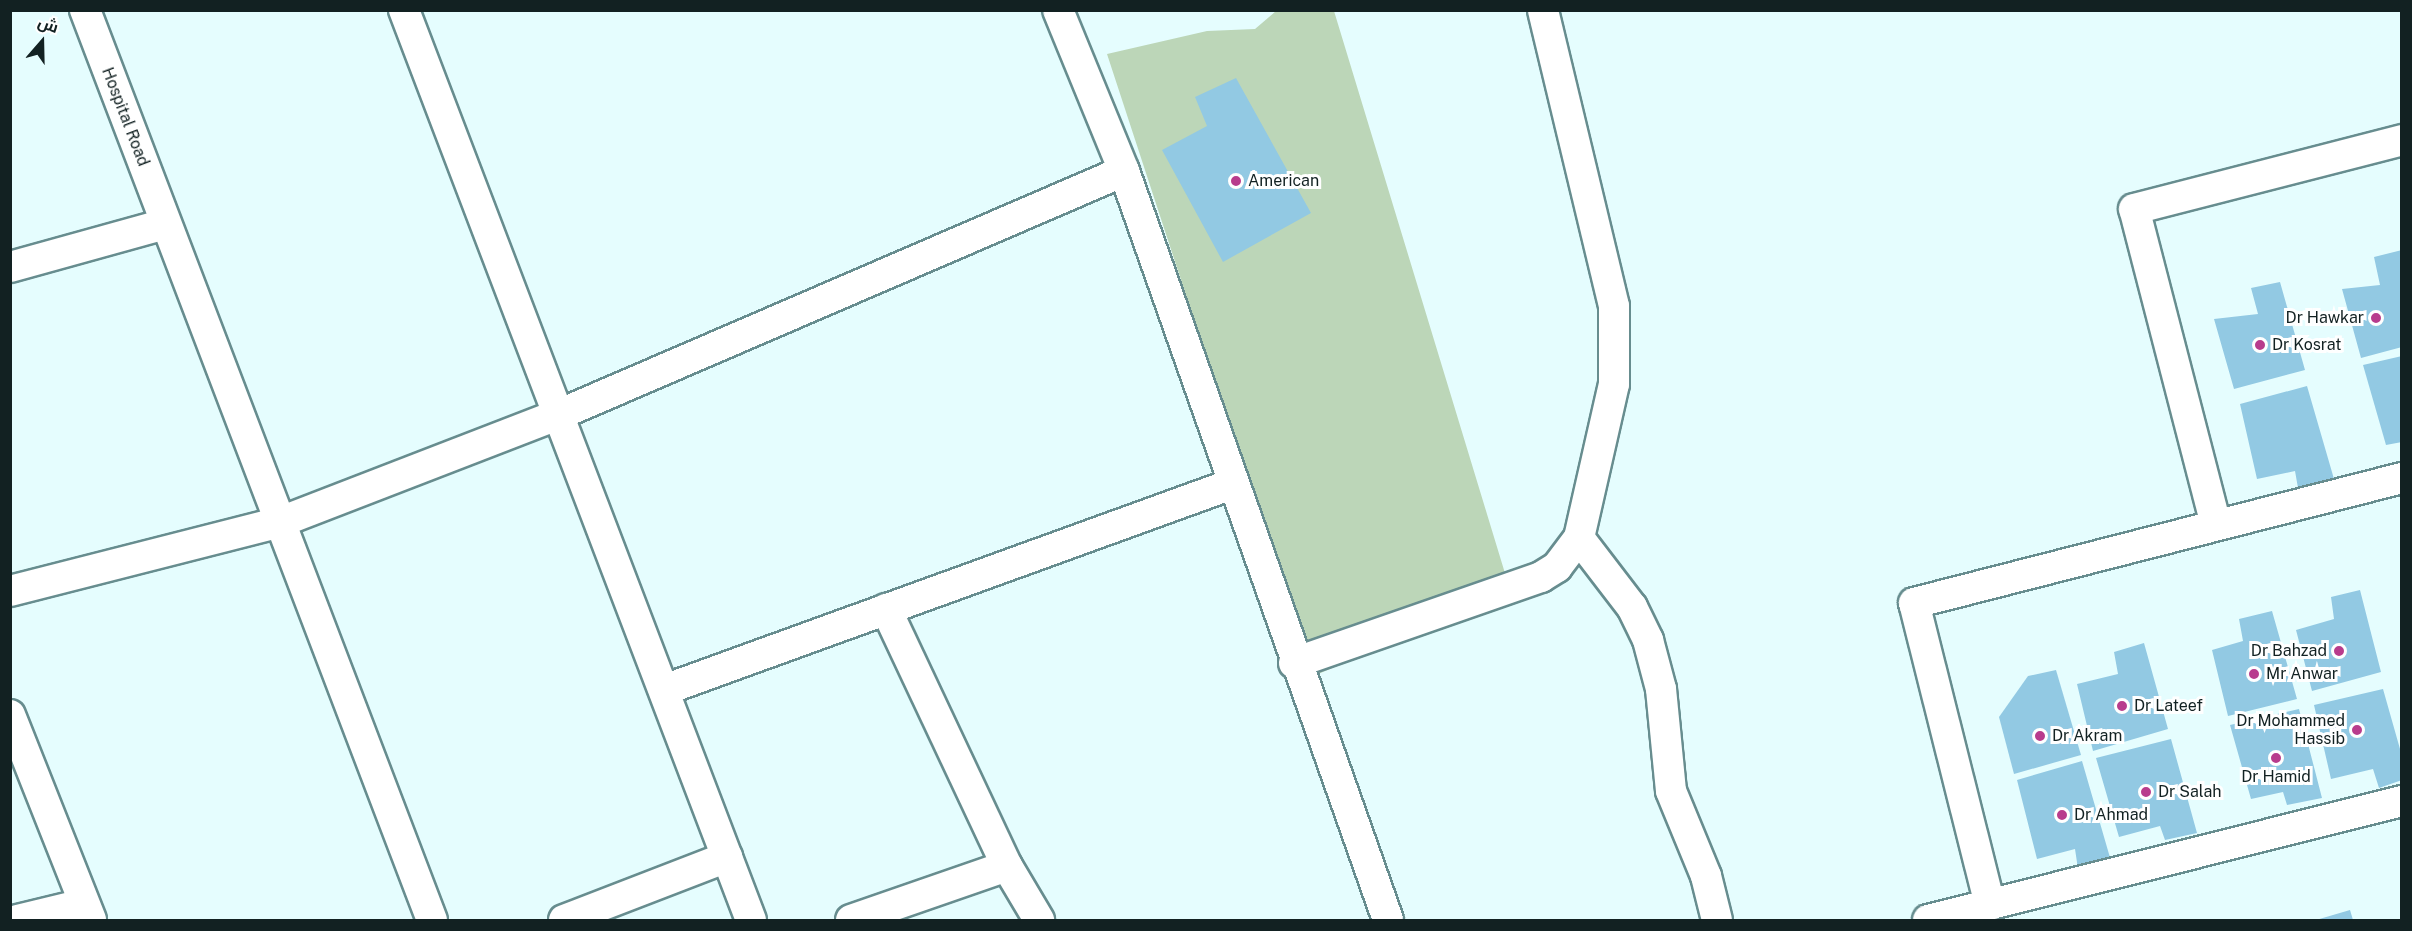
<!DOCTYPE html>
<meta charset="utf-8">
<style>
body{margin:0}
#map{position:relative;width:2412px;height:931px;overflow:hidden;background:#e5fdfe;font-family:"Public Sans",Cairo,sans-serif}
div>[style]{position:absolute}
.green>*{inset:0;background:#bcd6b8}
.building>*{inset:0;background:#92c9e3}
.roads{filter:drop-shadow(2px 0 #678d8f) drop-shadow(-2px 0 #678d8f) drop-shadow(0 2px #678d8f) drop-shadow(0 -2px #678d8f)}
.minor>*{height:30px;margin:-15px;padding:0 15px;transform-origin:15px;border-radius:15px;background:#fff}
.dots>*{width:16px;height:16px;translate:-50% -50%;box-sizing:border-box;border:3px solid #fff;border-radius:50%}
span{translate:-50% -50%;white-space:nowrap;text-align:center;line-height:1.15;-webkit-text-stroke:6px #fff;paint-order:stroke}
.street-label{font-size:16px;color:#122122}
.poi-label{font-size:16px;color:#122122}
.left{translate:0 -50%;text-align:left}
.right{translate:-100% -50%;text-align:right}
.frame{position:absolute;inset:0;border:12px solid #122122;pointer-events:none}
.north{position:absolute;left:12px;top:12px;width:60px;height:60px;-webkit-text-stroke:4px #fff;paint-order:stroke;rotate:20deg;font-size:16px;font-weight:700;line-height:24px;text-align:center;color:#122122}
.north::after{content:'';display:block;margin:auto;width:21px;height:27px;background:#122122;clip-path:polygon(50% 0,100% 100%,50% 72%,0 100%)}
</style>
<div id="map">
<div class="green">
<div style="clip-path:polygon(1276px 11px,1334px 11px,1511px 593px,1311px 677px,1107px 54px,1207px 31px,1255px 29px)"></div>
</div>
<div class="building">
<div style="clip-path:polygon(1236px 78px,1311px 213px,1223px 262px,1162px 150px,1207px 126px,1195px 97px)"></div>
<div style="clip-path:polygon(2402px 250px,2402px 347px,2361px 358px,2342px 289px,2380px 285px,2374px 257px)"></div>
<div style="clip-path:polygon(2280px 282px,2305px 370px,2234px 389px,2214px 319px,2258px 314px,2251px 288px)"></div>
<div style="clip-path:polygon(2402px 356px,2402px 442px,2386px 445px,2363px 365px)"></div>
<div style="clip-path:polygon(2307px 386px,2334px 479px,2298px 488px,2295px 471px,2257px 479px,2240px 404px)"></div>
<div style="clip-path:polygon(2360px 590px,2381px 672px,2312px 691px,2296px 630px,2334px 619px,2331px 597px)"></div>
<div style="clip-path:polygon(2272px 611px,2297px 699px,2228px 716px,2212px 650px,2243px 641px,2239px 619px)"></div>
<div style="clip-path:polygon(2144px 643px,2168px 729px,2093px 751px,2077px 684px,2118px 674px,2114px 652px)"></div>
<div style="clip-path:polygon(2056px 670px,2081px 755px,2014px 774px,1999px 717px,2028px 676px)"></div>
<div style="clip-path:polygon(2383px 689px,2402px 756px,2402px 780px,2379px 788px,2373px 769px,2331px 779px,2314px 705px)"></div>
<div style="clip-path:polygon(2299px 709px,2322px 798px,2287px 805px,2283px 792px,2251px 799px,2230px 725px)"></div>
<div style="clip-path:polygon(2171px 739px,2197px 833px,2165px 840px,2160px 826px,2119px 837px,2096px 758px)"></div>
<div style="clip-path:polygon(2082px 761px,2111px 861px,2078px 869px,2075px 849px,2037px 859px,2017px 780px)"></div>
<div style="clip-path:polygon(2350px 910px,2353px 920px,2316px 920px)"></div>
</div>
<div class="roads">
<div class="minor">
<div style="left:85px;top:10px;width:974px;rotate:69.13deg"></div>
<div style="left:404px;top:10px;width:974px;rotate:69.13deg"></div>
<div style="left:1058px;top:10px;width:174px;rotate:67.7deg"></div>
<div style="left:1124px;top:171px;width:794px;rotate:70.58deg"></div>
<div style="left:10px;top:267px;width:161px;rotate:-15.5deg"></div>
<div style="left:2216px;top:525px;width:326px;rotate:-104.5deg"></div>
<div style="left:2134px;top:209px;width:277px;rotate:-14.4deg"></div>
<div style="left:1579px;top:538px;width:87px;rotate:52.5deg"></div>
<div style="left:1632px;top:607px;width:37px;rotate:64deg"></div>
<div style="left:1648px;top:640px;width:51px;rotate:75.1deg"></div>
<div style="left:1661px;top:689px;width:102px;rotate:84.4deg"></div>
<div style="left:1671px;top:791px;width:92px;rotate:67.6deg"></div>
<div style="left:1706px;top:876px;width:45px;rotate:76deg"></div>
<div style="left:10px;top:591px;width:279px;rotate:-14.3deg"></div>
<div style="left:280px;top:522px;width:298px;rotate:-21.1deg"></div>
<div style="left:558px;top:415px;width:616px;rotate:-23.32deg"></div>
<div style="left:886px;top:609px;width:284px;rotate:64.8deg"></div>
<div style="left:1007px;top:866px;width:63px;rotate:59.3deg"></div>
<div style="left:1294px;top:663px;width:262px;rotate:-19.2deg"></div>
<div style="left:1541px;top:577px;width:19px;rotate:-32deg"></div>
<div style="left:1557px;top:567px;width:36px;rotate:-53deg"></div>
<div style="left:1579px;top:538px;width:158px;rotate:-77.2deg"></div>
<div style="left:1614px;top:384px;width:78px;rotate:-90deg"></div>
<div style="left:1614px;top:306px;width:304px;rotate:-103.5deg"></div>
<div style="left:664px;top:690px;width:604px;rotate:-19.93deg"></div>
<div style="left:10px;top:715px;width:220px;rotate:68.4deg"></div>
<div style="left:1990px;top:905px;width:311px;rotate:-104.1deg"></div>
<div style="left:1914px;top:603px;width:504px;rotate:-14.37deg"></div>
<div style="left:17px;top:920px;width:68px;rotate:-13.6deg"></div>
<div style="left:564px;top:920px;width:175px;rotate:-21.1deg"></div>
<div style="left:851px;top:920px;width:165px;rotate:-19.1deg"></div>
<div style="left:1928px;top:920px;width:489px;rotate:-14.1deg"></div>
</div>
</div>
<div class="dots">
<div style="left:1236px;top:181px;background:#b83c8d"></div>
<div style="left:2376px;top:318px;background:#b83c8d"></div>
<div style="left:2260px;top:345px;background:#b83c8d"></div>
<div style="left:2339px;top:651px;background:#b83c8d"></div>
<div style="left:2254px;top:674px;background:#b83c8d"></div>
<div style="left:2122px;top:706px;background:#b83c8d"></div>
<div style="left:2357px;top:730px;background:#b83c8d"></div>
<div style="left:2040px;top:736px;background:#b83c8d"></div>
<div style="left:2276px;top:758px;background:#b83c8d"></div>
<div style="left:2146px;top:792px;background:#b83c8d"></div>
<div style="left:2062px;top:815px;background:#b83c8d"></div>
</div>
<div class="street-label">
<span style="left:125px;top:117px;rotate:69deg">Hospital Road</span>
</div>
<div class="poi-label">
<span class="left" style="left:1248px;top:181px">American</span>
<span class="right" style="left:2364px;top:318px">Dr Hawkar</span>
<span class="left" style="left:2272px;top:345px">Dr Kosrat</span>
<span class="right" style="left:2327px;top:651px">Dr Bahzad</span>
<span class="left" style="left:2266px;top:674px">Mr Anwar</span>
<span class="left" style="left:2134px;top:706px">Dr Lateef</span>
<span class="right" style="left:2345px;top:730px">Dr Mohammed<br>Hassib</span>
<span class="left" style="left:2052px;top:736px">Dr Akram</span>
<span style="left:2276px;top:777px">Dr Hamid</span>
<span class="left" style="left:2158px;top:792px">Dr Salah</span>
<span class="left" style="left:2074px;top:815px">Dr Ahmad</span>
</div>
<div class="frame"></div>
<div class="north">ش</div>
</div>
